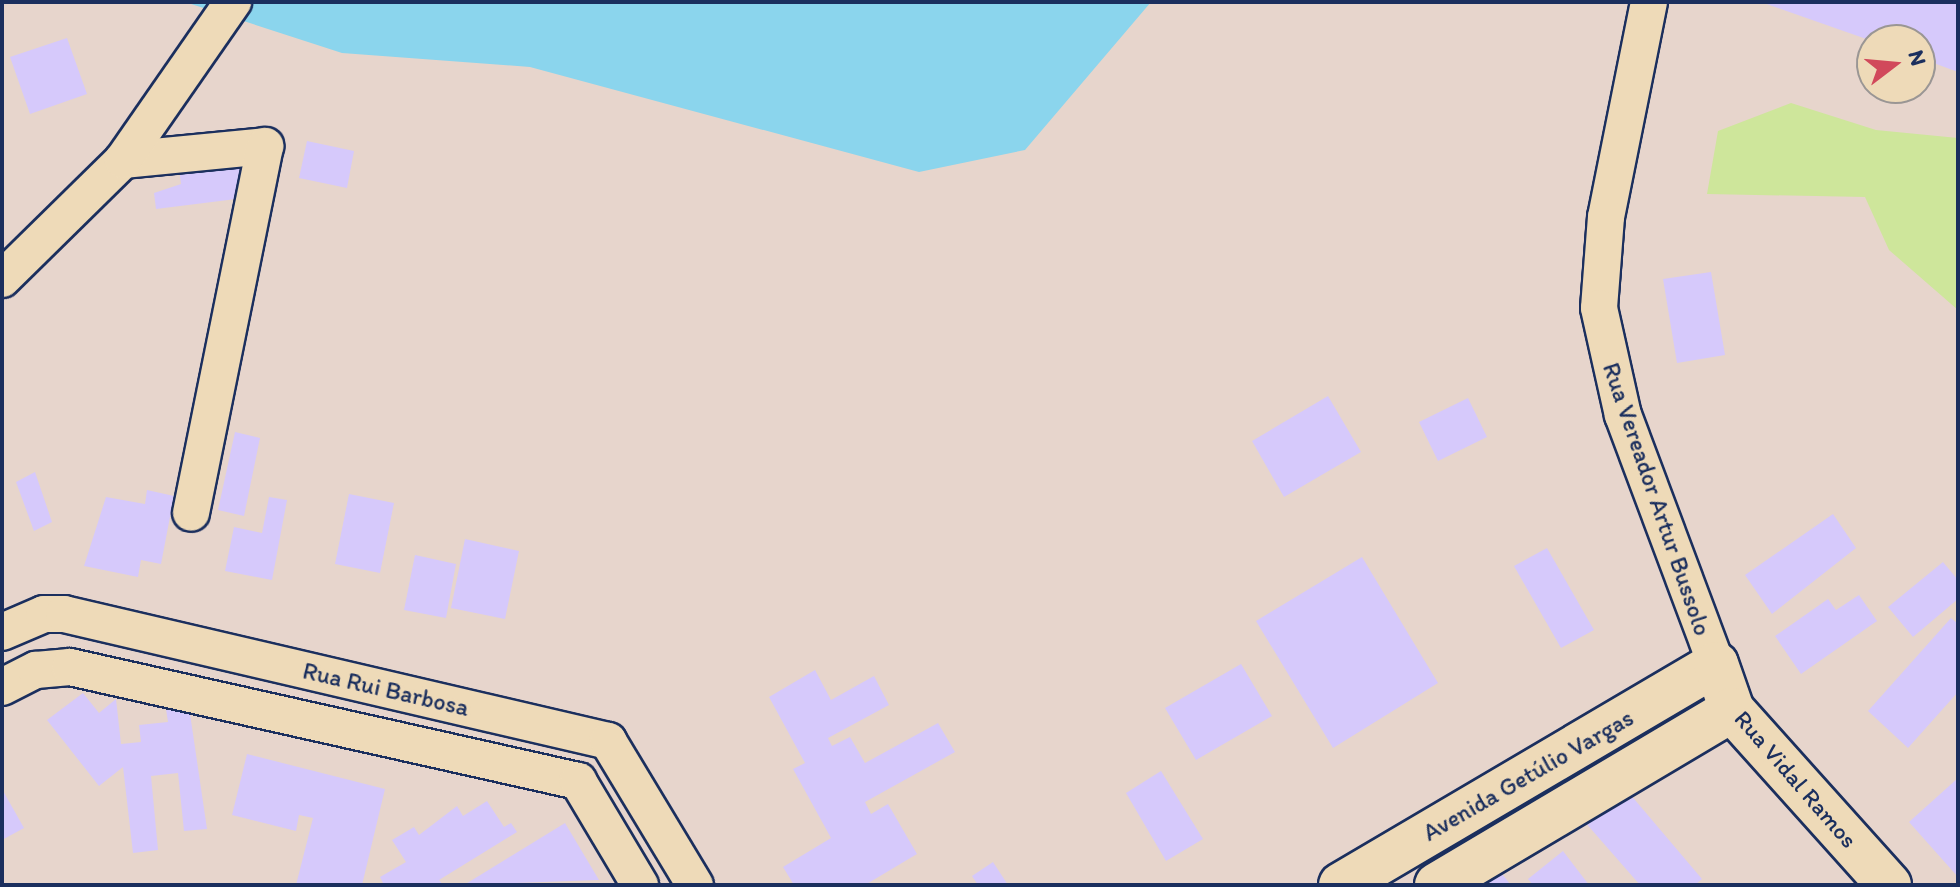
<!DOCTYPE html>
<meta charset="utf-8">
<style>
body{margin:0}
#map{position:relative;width:1960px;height:887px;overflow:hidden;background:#e7d5cc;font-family:Itim,sans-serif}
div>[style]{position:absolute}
.green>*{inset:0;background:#cee69b}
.water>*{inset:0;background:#8bd5ed}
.building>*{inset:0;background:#d6c9fb}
.roads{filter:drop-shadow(2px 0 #1b2f5e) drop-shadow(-2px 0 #1b2f5e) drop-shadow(0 2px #1b2f5e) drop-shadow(0 -2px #1b2f5e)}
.minor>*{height:36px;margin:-18px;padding:0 18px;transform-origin:18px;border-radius:18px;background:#eedab8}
.tertiary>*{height:44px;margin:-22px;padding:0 22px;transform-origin:22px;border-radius:22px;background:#eedab8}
span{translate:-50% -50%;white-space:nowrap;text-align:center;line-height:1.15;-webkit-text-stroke:6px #eedab8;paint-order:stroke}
.street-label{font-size:24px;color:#1b2f5e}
.frame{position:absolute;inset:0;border:4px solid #1b2f5e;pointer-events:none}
.north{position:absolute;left:1856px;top:24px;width:80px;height:80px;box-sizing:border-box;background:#eedab8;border:2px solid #9a9694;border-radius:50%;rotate:74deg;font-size:22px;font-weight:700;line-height:32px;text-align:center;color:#1b2f5e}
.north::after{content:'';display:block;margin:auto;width:28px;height:36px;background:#d1495b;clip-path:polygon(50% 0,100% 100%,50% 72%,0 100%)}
</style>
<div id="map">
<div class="green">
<div style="clip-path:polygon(1791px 103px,1876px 130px,1958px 138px,1958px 310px,1889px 250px,1865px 197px,1707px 194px,1718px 131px)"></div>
</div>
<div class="water">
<div style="clip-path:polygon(185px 2px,1151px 2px,1025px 150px,919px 172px,530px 67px,342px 53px)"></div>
</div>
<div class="building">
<div style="clip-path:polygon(1761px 2px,1958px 2px,1958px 72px,1920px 58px,1920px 40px,1872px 41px)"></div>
<div style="clip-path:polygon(67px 38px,87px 94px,30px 114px,10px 57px)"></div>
<div style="clip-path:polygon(307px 141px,354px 151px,347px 188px,299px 178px)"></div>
<div style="clip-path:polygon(241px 162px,244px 198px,156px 209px,154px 193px,181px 184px,179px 168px)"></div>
<div style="clip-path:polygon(1711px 272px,1725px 355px,1677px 363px,1663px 279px)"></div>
<div style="clip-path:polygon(1328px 396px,1361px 452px,1284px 497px,1252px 441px)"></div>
<div style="clip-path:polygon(1468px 398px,1487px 437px,1438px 461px,1419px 422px)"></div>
<div style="clip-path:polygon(235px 432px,260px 438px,244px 516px,218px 510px)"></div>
<div style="clip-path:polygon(35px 472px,52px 522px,34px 531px,16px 482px)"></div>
<div style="clip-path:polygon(147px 490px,174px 496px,161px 564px,141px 560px,138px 577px,84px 566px,106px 497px,145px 504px)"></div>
<div style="clip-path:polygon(349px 494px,394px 503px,380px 573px,335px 564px)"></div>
<div style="clip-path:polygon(269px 497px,287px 500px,272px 580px,225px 571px,234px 527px,262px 533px)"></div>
<div style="clip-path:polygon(1833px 514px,1856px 548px,1772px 614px,1745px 575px)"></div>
<div style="clip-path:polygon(465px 539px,519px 551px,505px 619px,451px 608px)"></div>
<div style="clip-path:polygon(1547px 548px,1594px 630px,1561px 648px,1514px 566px)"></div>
<div style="clip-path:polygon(415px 555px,456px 564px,446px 618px,404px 610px)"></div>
<div style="clip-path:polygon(1362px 557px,1438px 683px,1333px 748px,1256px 621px)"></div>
<div style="clip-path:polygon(1943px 562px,1958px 580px,1958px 599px,1913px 637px,1888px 607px)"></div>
<div style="clip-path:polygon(1859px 595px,1877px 621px,1801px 674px,1775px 636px,1828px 599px,1836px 610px)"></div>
<div style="clip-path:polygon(1951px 618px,1958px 624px,1958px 692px,1908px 748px,1868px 711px)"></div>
<div style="clip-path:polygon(1241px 664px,1272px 716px,1196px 760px,1165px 708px)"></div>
<div style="clip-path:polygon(815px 670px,831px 700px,874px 676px,889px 705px,828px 738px,832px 746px,850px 737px,865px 763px,938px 723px,955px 752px,865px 802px,871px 814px,888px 804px,917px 854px,865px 885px,794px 885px,783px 867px,831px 838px,793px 769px,805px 763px,769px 697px)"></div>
<div style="clip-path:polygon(83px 693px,99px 713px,116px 699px,121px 744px,141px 742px,139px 725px,168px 722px,166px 709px,189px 707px,207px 829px,184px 831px,178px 773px,151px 776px,158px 850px,133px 853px,123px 767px,99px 786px,47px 720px)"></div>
<div style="clip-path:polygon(247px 754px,385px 789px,362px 885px,296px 885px,313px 818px,299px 815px,296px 831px,232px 815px)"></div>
<div style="clip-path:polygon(1161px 771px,1203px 839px,1166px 861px,1126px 793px)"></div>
<div style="clip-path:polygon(1958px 778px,1958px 877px,1909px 822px)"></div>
<div style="clip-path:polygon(1624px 787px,1702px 879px,1695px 885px,1640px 885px,1584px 821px)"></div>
<div style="clip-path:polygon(2px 789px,24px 828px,2px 840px)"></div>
<div style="clip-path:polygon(487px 801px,504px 827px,511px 823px,517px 832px,439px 880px,443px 885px,384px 885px,380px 877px,406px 862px,392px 840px,414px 827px,419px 835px,457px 806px,463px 816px)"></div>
<div style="clip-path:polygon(565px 823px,599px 880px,464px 885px)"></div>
<div style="clip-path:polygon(1563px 851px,1589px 885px,1533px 885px,1528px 879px)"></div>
<div style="clip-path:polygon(993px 862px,1008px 885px,978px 885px,972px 876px)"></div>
<div style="clip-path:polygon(1494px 864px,1511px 885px,1469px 885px)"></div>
</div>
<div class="roads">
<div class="minor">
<div style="left:1649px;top:2px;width:219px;rotate:101.3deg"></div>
<div style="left:1606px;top:217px;width:91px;rotate:94.4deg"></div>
<div style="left:1599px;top:308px;width:110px;rotate:77.4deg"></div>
<div style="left:1623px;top:415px;width:266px;rotate:69.5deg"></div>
<div style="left:123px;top:160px;width:143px;rotate:-5.6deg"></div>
<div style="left:265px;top:146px;width:374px;rotate:101.4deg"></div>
<div style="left:2px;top:279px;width:170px;rotate:-44.5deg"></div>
<div style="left:123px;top:160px;width:193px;rotate:-55.2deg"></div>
<div style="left:2px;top:632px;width:46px;rotate:-23.2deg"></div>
<div style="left:44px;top:614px;width:20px"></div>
<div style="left:64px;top:614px;width:559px;rotate:13.14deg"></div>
<div style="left:608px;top:741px;width:168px;rotate:58.9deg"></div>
<div style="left:2px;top:687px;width:38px;rotate:-27deg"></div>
<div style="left:36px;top:670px;width:34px;rotate:-5deg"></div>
<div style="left:70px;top:667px;width:521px;rotate:12.65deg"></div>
<div style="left:578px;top:781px;width:121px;rotate:59.2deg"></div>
</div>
<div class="tertiary">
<div style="left:1341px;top:885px;width:435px;rotate:-30.5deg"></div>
<div style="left:1716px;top:664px;width:49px;rotate:70.8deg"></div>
<div style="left:1732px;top:710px;width:235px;rotate:48.1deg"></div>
<div style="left:1437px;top:885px;width:343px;rotate:-30.7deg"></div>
</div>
</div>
<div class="street-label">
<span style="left:1657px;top:499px;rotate:71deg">Rua Vereador Artur Bussolo</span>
<span style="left:386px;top:689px;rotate:13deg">Rua Rui Barbosa</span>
<span style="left:1528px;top:775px;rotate:-30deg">Avenida Getúlio Vargas</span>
<span style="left:1796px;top:779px;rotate:49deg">Rua Vidal Ramos</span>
</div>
<div class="frame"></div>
<div class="north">N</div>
</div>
